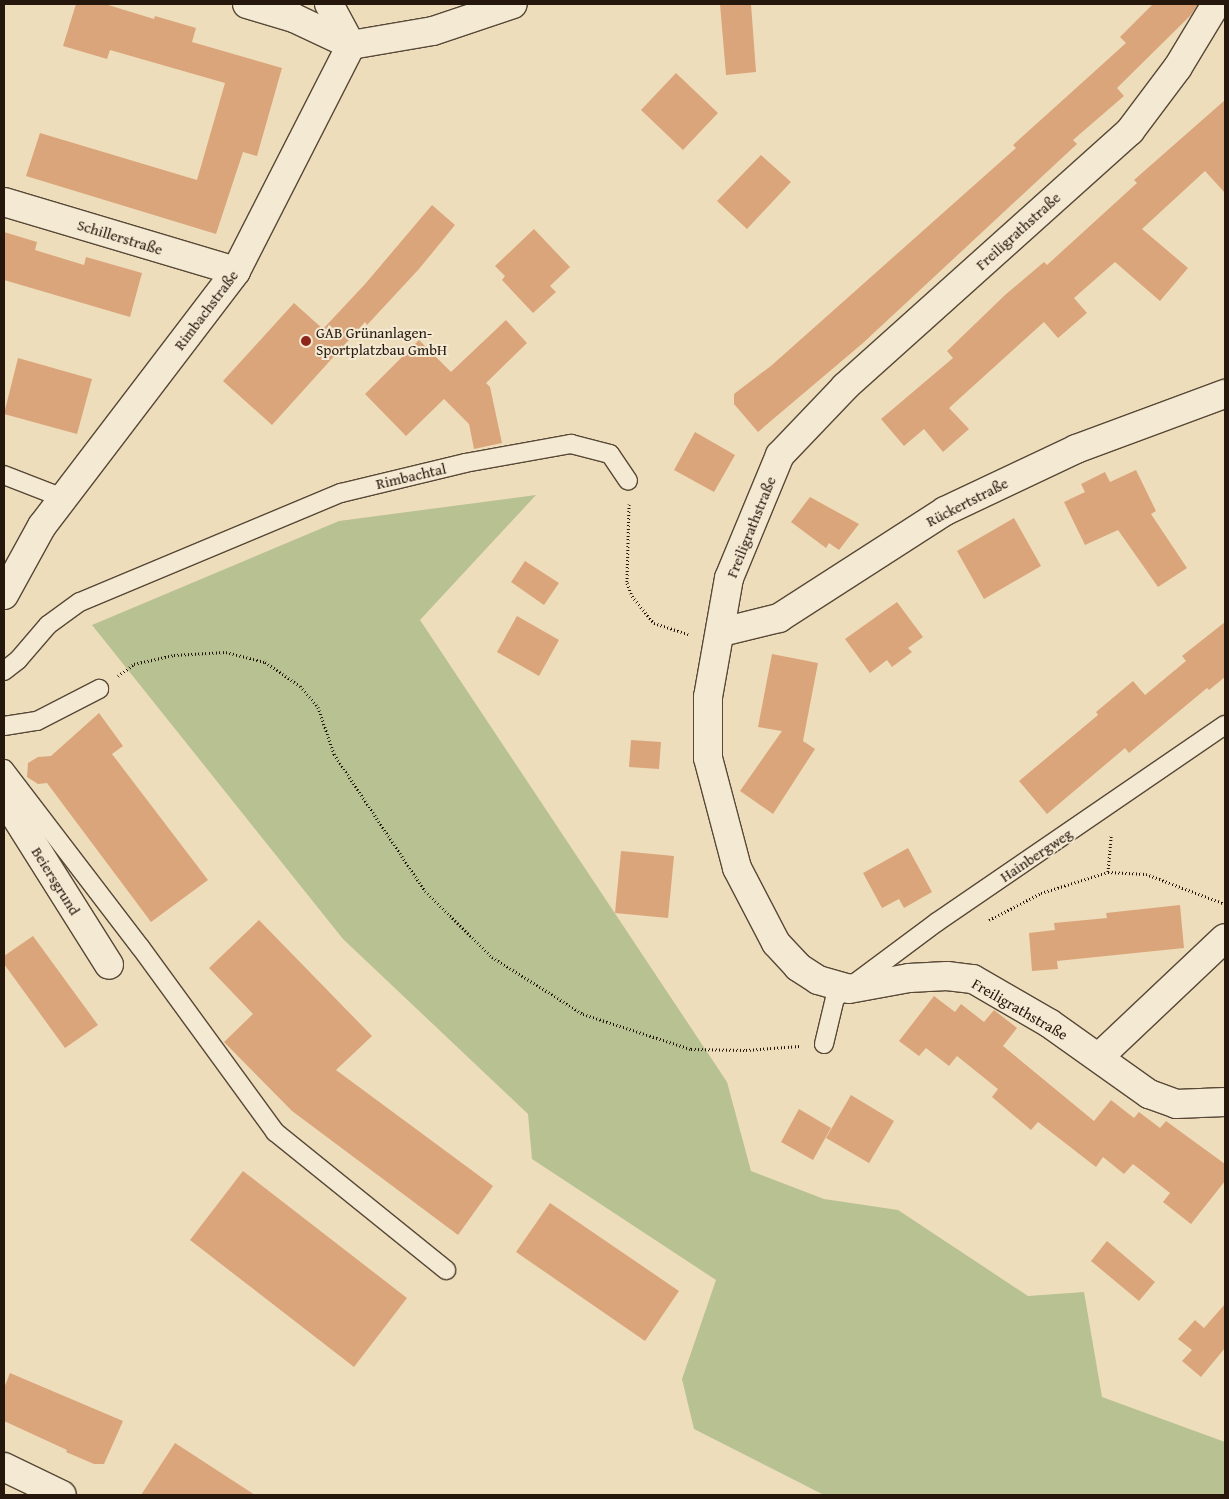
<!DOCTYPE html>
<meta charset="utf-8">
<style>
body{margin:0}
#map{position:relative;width:1229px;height:1499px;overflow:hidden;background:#edb;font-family:"Gentium Book Plus",serif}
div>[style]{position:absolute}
.green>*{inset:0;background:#b8c191}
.building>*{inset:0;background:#dba57c}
.path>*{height:3px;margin-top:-1.5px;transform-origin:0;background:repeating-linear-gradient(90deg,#25170b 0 1px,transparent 0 3.5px)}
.roads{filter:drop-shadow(1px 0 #574837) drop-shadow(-1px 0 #574837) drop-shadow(0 1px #574837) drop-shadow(0 -1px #574837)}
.lane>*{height:18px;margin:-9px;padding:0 9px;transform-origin:9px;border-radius:9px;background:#f4e9d3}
.street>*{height:28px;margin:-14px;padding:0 14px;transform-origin:14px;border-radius:14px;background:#f4e9d3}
.dots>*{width:14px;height:14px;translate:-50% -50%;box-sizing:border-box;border:2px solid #f4e9d3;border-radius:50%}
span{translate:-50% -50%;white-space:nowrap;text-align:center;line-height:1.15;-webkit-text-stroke:4px #f4e9d3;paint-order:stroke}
.street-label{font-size:15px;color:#25170b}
.poi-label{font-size:15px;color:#25170b}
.left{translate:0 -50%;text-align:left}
.frame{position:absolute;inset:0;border:5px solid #25170b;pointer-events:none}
</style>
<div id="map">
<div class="green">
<div style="clip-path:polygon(536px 495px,420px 620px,727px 1082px,751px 1171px,824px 1199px,898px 1210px,1028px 1296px,1084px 1292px,1102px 1397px,1225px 1442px,1225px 1495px,824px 1495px,694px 1429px,682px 1379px,716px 1280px,532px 1159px,528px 1114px,343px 939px,92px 625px,339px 521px)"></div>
</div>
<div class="building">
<div style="clip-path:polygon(76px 4px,105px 4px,154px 19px,155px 16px,196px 28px,192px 42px,282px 68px,257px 156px,243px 152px,216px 234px,26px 176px,40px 133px,197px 180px,225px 83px,110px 50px,107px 59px,63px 46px)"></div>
<div style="clip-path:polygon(720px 4px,751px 4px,756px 72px,726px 75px)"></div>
<div style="clip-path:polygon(1153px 4px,1198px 4px,1191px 15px,1117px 88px,1124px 96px,1073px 140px,1077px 144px,863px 343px,758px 432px,734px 404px,734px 394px,772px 365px,1016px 148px,1013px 145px,1126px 43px,1120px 37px)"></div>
<div style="clip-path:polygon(676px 73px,718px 113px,683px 150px,641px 110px)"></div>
<div style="clip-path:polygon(1225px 100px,1225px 193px,1205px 171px,1142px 229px,1188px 268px,1160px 301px,1115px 262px,1074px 298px,1087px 313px,1058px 338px,1044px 322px,949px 408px,969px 429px,943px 452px,924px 429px,904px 446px,881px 419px,953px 358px,947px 351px,1005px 295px,1044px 262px,1047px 265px,1137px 183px,1134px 180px)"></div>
<div style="clip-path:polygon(761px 155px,791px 182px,747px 229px,717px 201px)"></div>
<div style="clip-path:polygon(432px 205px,455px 225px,419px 269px,367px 325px,365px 322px,272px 425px,223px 381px,294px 303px,323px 329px,366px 283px)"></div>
<div style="clip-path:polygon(534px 229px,570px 267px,550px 286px,556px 292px,533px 313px,502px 280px,505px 276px,495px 266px)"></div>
<div style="clip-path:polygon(4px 232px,37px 242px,35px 250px,84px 265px,86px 257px,142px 273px,130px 317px,4px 280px)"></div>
<div style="clip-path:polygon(506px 320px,527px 343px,486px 383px,490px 387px,502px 443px,474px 449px,469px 424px,444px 399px,406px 436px,365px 394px,419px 340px,451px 372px)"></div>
<div style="clip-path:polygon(18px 358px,92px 379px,77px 434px,4px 414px)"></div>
<div style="clip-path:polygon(695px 432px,735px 455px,714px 492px,674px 470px)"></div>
<div style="clip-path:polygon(1136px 470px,1156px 511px,1151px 514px,1187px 568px,1158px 587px,1118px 530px,1085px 545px,1064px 502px,1085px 492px,1081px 484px,1105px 472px,1110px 482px)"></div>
<div style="clip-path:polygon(810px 497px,859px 524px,839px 550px,829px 543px,826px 548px,791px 522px)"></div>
<div style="clip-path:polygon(1014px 518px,1041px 566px,984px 599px,957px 551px)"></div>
<div style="clip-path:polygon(525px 561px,559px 583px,544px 605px,511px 582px)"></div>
<div style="clip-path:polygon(897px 602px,923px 637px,908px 648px,912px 652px,892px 667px,887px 660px,870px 673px,845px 639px)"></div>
<div style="clip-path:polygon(517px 616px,559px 640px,539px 676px,497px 652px)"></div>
<div style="clip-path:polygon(1225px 622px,1225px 677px,1209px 690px,1207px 688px,1129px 753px,1125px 748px,1047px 814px,1019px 781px,1098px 715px,1096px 712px,1133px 681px,1145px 695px,1186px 661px,1182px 656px)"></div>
<div style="clip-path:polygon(772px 654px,818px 663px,803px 741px,815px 749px,773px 814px,740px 791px,782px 731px,758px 727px)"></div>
<div style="clip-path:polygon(99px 713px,123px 746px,112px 754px,208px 880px,151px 922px,47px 783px,38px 784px,27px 777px,28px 763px,38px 757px,51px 756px)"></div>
<div style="clip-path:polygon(631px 740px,661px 742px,659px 769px,629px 767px)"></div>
<div style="clip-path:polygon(908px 848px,932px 892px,904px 908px,899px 899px,882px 908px,863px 873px)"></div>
<div style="clip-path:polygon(621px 851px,674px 856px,668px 918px,615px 913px)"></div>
<div style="clip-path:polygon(1180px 905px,1184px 948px,1057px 961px,1058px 969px,1032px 971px,1029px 933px,1055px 930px,1054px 923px,1107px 918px,1106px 913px)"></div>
<div style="clip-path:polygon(259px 920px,372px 1036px,336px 1070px,493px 1186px,458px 1235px,292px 1111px,224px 1042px,253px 1014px,209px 968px)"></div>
<div style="clip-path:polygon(33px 936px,98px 1025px,65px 1048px,4px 964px,4px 956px)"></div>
<div style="clip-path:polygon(934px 996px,955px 1012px,961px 1004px,984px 1022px,994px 1010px,1017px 1028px,1003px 1046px,1094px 1121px,1111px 1100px,1134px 1118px,1139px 1112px,1160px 1128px,1166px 1121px,1225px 1164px,1225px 1181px,1191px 1224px,1163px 1202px,1170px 1193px,1133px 1164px,1124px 1174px,1103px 1157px,1096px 1167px,1038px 1122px,1031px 1130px,992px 1097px,998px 1089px,957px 1056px,949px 1066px,926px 1048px,919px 1056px,899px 1041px)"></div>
<div style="clip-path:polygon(851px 1095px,894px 1121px,869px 1163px,826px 1138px)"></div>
<div style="clip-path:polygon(799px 1109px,831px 1128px,813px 1160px,781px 1142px)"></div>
<div style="clip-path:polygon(243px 1171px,407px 1298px,354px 1367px,190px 1240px)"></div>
<div style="clip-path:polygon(550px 1203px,679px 1291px,645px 1341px,516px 1252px)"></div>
<div style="clip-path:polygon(1107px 1241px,1155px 1282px,1139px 1301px,1091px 1261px)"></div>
<div style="clip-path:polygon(1225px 1304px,1225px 1348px,1201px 1377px,1182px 1361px,1192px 1350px,1178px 1339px,1195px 1320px,1204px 1328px)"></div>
<div style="clip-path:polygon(10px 1373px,123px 1421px,104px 1464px,94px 1464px,66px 1452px,67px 1450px,4px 1421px,4px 1388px)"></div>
<div style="clip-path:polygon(175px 1443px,255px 1495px,141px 1495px)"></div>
</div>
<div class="path">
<div style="left:629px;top:504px;width:79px;rotate:91.5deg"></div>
<div style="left:627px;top:583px;width:14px;rotate:69deg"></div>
<div style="left:632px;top:596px;width:35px;rotate:51deg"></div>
<div style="left:654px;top:623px;width:36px;rotate:18deg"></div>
<div style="left:118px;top:676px;width:20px;rotate:-37deg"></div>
<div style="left:134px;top:664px;width:41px;rotate:-12.7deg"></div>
<div style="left:174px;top:655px;width:52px;rotate:-3.3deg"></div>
<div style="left:226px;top:652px;width:40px;rotate:14.4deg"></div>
<div style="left:265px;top:662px;width:42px;rotate:34.4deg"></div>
<div style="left:300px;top:686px;width:28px;rotate:49deg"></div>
<div style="left:318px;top:707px;width:50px;rotate:71.2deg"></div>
<div style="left:334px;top:754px;width:164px;rotate:56.4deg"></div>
<div style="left:425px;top:891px;width:94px;rotate:44.6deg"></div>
<div style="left:492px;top:957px;width:107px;rotate:32.1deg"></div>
<div style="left:583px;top:1014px;width:114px;rotate:18deg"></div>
<div style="left:691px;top:1049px;width:55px;rotate:1deg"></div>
<div style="left:746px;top:1050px;width:54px;rotate:-4.2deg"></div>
<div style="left:1108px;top:872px;width:38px;rotate:-85deg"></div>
<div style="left:989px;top:920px;width:59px;rotate:-27.4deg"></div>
<div style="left:1041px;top:893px;width:70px;rotate:-17.4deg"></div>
<div style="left:1108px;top:872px;width:38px;rotate:3deg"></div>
<div style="left:1146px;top:874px;width:85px;rotate:20.8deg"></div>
</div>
<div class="roads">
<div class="lane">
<div style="left:4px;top:475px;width:63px;rotate:21.3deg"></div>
<div style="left:4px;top:671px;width:18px;rotate:-38deg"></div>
<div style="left:18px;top:660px;width:46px;rotate:-49.4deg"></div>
<div style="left:48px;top:625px;width:39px;rotate:-36deg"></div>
<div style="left:80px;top:602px;width:283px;rotate:-22.7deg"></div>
<div style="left:341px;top:493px;width:128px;rotate:-13.6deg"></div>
<div style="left:465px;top:463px;width:108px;rotate:-10.2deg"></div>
<div style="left:571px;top:444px;width:40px;rotate:14.4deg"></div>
<div style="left:610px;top:454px;width:32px;rotate:56deg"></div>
<div style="left:4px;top:726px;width:33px;rotate:-9deg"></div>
<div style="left:37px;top:721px;width:70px;rotate:-27.3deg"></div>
<div style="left:4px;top:769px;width:225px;rotate:52.6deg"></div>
<div style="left:141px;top:948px;width:228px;rotate:53.9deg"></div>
<div style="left:275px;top:1132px;width:220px;rotate:38.9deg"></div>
<div style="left:824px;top:1044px;width:47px;rotate:-76.6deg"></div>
<div style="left:835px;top:998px;width:127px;rotate:-36.7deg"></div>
<div style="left:937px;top:922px;width:349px;rotate:-34.4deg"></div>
</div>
<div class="street">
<div style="left:247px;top:4px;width:49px;rotate:16.6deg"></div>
<div style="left:294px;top:18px;width:63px;rotate:25.3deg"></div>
<div style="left:329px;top:4px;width:47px;rotate:61.8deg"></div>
<div style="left:1216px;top:4px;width:74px;rotate:121.1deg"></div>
<div style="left:1178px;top:67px;width:80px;rotate:126.9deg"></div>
<div style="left:1130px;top:131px;width:383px;rotate:138.1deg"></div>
<div style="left:845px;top:387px;width:94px;rotate:133.7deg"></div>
<div style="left:780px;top:455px;width:133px;rotate:112.5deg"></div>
<div style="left:729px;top:578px;width:121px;rotate:100deg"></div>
<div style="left:708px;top:697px;width:61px;rotate:90deg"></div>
<div style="left:708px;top:758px;width:114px;rotate:75.2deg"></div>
<div style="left:737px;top:868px;width:85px;rotate:62.5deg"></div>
<div style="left:776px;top:943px;width:33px;rotate:47deg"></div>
<div style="left:798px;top:967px;width:24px;rotate:33deg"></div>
<div style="left:818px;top:980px;width:32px;rotate:16deg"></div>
<div style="left:849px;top:989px;width:61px;rotate:-10.4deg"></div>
<div style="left:909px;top:978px;width:38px;rotate:-3deg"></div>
<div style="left:947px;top:976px;width:26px;rotate:7deg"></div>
<div style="left:973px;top:979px;width:88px;rotate:30.1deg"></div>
<div style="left:1049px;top:1023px;width:123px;rotate:35.4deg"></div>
<div style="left:1149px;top:1094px;width:29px;rotate:20deg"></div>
<div style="left:1176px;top:1104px;width:49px;rotate:-2.3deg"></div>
<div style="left:351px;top:45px;width:83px;rotate:-9.7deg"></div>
<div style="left:433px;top:31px;width:84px;rotate:-18.6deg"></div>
<div style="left:4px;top:202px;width:242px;rotate:16.6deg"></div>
<div style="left:4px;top:595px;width:79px;rotate:-61.2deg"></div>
<div style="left:42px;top:526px;width:320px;rotate:-52.7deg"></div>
<div style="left:236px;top:271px;width:254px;rotate:-63deg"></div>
<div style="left:722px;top:632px;width:59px;rotate:-13.8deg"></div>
<div style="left:779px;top:618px;width:197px;rotate:-32.8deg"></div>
<div style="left:945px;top:511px;width:145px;rotate:-25.3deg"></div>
<div style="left:1076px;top:449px;width:159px;rotate:-20.3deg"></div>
<div style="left:4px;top:798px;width:197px;rotate:57.8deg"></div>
<div style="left:1099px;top:1057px;width:173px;rotate:-43.4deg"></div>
<div style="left:4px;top:1467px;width:64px;rotate:25.8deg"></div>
</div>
</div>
<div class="dots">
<div style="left:306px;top:341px;background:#8f2418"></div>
</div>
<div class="street-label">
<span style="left:1018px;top:231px;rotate:-42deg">Freiligrathstraße</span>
<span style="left:120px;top:237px;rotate:17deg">Schillerstraße</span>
<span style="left:206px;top:310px;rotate:-53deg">Rimbachstraße</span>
<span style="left:411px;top:476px;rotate:-13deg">Rimbachtal</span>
<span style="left:967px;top:502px;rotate:-27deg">Rückertstraße</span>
<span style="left:751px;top:527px;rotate:-68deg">Freiligrathstraße</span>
<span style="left:1036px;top:855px;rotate:-34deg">Hainbergweg</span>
<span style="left:56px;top:881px;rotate:58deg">Beiersgrund</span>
<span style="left:1020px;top:1009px;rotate:30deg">Freiligrathstraße</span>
</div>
<div class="poi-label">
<span class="left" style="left:316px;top:341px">GAB Grünanlagen-<br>Sportplatzbau GmbH</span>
</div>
<div class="frame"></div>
</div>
